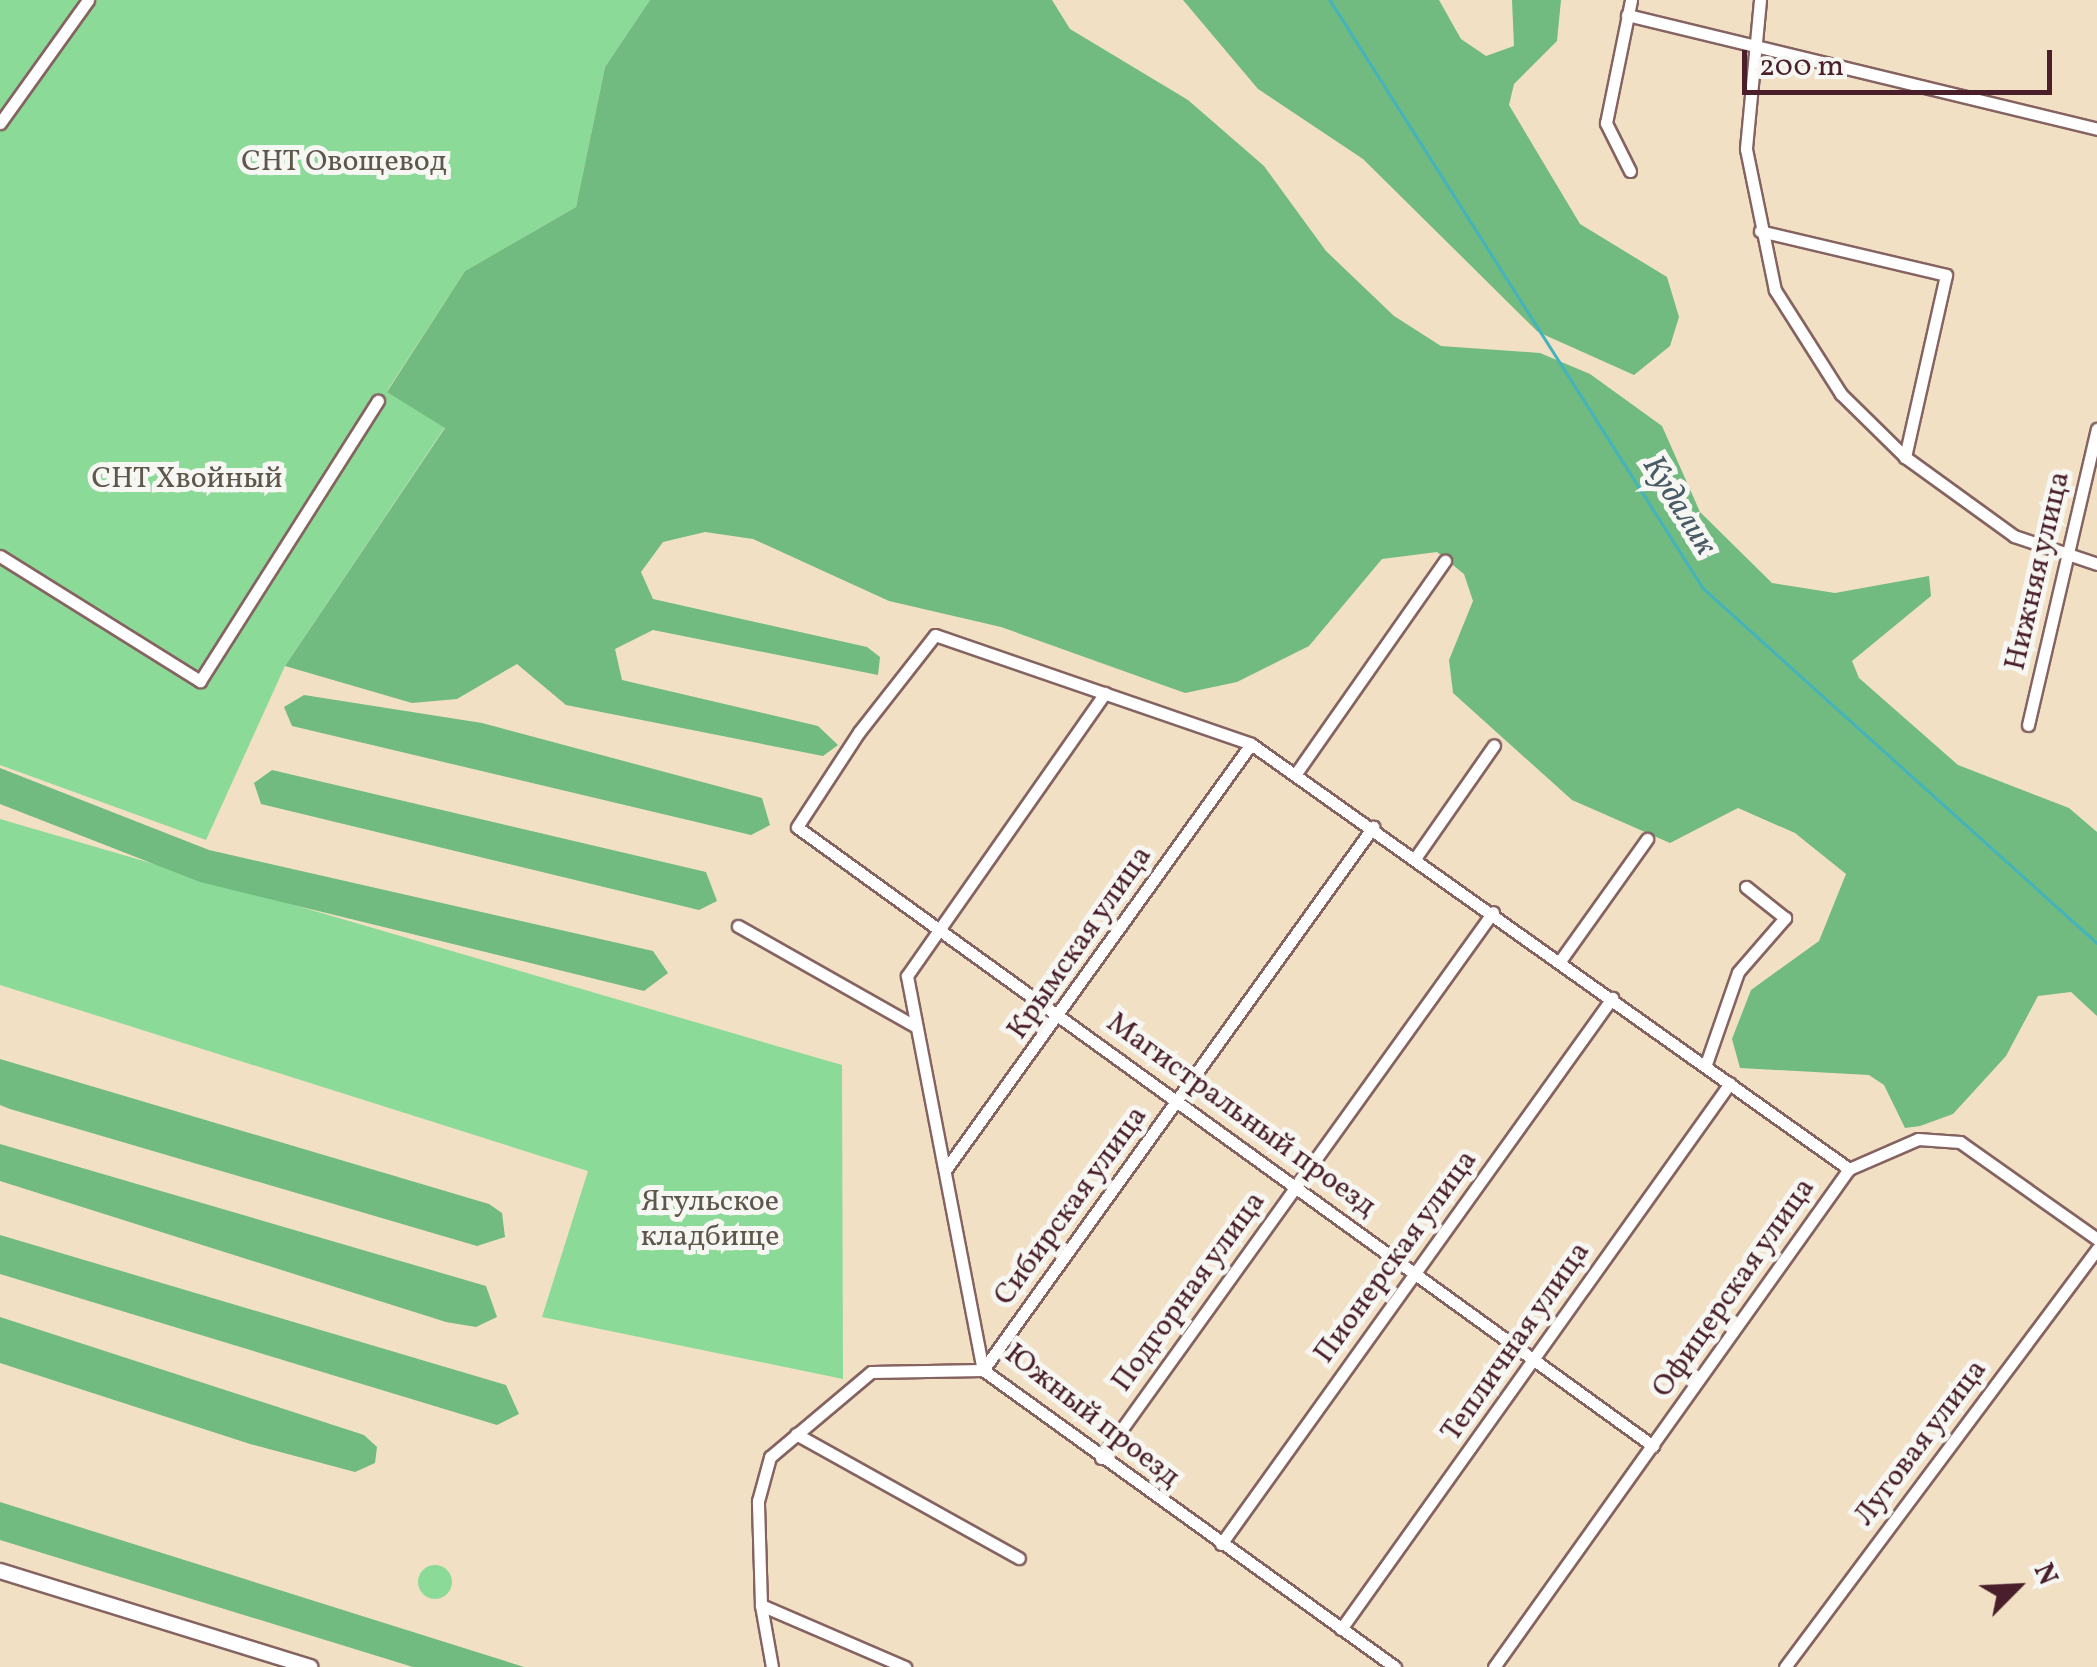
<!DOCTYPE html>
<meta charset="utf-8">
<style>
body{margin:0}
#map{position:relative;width:2097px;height:1667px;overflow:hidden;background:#f2e0c5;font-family:Vollkorn,serif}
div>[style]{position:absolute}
.green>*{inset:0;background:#8cda98}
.round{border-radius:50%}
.forest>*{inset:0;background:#71ba80}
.stream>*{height:2.5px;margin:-1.25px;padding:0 1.25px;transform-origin:1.25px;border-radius:1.25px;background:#44b3bc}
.roads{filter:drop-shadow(2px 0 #856361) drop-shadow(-2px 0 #856361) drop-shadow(0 2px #856361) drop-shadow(0 -2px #856361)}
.minor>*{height:11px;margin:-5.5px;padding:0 5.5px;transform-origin:5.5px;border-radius:5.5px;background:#fff}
.tertiary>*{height:14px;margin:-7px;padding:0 7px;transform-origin:7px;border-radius:7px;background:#fff}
span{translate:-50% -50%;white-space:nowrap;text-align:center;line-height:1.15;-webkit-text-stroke:10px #f6f6f2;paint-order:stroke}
.park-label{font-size:30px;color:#5e574c}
.street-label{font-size:30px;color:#4a1f2b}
.water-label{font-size:32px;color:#485a65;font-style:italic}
.north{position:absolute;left:1967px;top:1537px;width:100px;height:100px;-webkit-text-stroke:8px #f6f6f2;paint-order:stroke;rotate:66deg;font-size:28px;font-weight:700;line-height:40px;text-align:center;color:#4a1f2b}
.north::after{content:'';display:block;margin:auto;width:35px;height:45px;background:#4a1f2b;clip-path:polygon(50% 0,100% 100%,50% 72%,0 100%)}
.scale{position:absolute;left:1742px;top:50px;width:310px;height:45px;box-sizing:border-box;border:5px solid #4a1f2b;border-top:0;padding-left:12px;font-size:30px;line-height:35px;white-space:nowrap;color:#4a1f2b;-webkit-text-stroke:8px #f6f6f2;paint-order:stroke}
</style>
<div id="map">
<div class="green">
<div style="clip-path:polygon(0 0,650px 0,605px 67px,576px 207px,465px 271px,387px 391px,445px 427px,285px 666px,206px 840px,0 765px)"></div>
<div style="clip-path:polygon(0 819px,842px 1065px,843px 1379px,542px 1317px,588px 1171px,0 985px)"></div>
<div class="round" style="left:418px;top:1565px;width:34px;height:34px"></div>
</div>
<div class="forest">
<div style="clip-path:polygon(650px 0,1052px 0,1070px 29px,1188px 100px,1264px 166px,1326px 251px,1394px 316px,1441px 346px,1540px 353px,1590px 374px,1662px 426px,1700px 512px,1772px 583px,1835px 593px,1929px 576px,1931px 596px,1852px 661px,1859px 678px,1958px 765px,2069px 808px,2097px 832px,2097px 1016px,2071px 992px,2038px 996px,2006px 1056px,1953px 1114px,1920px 1126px,1905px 1128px,1884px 1085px,1869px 1075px,1740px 1068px,1732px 1039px,1751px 990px,1819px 941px,1846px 874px,1795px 833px,1738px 808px,1670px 843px,1572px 800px,1453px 693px,1449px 660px,1473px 601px,1464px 574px,1437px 552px,1382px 559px,1309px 646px,1237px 682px,1185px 693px,1001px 627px,889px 601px,753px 539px,705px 532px,663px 542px,641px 572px,653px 599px,867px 647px,880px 657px,878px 675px,653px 630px,615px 649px,622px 680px,818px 726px,838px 745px,823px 756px,566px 705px,517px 664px,457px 699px,412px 703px,285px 666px,445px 428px,387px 392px,465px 271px,576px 207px,605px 67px)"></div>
<div style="clip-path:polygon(1183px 0,1439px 0,1461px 39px,1486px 56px,1514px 46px,1512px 0,1561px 0,1557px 41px,1514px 84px,1509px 105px,1580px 224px,1667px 277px,1679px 317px,1670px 346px,1634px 375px,1538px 332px,1363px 159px,1258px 89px)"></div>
<div style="clip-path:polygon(304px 695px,482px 723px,762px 798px,770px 825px,751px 835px,292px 726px,284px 707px)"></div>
<div style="clip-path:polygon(0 768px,209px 850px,653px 951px,668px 973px,644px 991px,200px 882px,0 804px)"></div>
<div style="clip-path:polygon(272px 770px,706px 872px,717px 901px,699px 910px,261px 804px,254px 783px)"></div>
<div style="clip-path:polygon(0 1059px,489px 1204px,502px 1213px,505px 1237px,477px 1246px,10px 1109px,0 1105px)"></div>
<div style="clip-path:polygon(0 1144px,486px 1286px,497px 1317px,476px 1327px,446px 1322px,0 1181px)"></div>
<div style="clip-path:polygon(0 1235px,506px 1385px,519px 1414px,497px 1425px,0 1274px)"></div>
<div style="clip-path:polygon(0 1317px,364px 1435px,377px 1447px,375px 1463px,355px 1472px,250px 1444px,0 1363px)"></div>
<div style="clip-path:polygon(0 1502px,524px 1667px,413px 1667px,0 1540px)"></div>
</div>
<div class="stream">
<div style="left:1330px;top:0;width:696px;rotate:57.61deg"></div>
<div style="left:1703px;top:588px;width:530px;rotate:42.02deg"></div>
</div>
<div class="roads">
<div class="minor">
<div style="left:1760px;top:0;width:150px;rotate:95.4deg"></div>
<div style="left:1746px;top:149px;width:144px;rotate:78.4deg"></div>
<div style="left:1775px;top:290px;width:123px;rotate:57.6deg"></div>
<div style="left:1841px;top:394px;width:90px;rotate:44.5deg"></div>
<div style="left:1905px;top:457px;width:135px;rotate:35.9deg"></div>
<div style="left:2014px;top:536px;width:88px;rotate:18.6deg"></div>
<div style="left:1627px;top:15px;width:484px;rotate:13.6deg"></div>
<div style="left:0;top:123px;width:151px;rotate:-54.4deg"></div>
<div style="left:1630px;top:171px;width:54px;rotate:-116.6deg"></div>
<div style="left:1606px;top:123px;width:126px;rotate:-78.5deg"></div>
<div style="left:1760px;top:231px;width:191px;rotate:13.3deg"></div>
<div style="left:1946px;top:275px;width:187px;rotate:102.7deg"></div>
<div style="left:0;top:556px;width:236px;rotate:32deg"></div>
<div style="left:200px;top:681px;width:332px;rotate:-57.6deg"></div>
<div style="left:1105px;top:693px;width:345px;rotate:125deg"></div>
<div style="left:907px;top:976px;width:401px;rotate:79.1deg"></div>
<div style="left:983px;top:1370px;width:508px;rotate:35.79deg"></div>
<div style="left:2028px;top:725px;width:304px;rotate:-76.9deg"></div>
<div style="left:1297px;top:772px;width:258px;rotate:-55deg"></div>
<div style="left:1416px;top:857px;width:136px;rotate:-55.1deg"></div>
<div style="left:738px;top:926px;width:201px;rotate:29.5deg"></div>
<div style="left:1560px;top:961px;width:150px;rotate:-54.5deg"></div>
<div style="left:1706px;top:1064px;width:97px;rotate:-70.8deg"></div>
<div style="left:1738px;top:972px;width:72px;rotate:-49deg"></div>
<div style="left:1785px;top:918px;width:50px;rotate:-141.5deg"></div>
<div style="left:946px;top:1169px;width:523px;rotate:-54.33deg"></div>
<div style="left:796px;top:1434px;width:255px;rotate:29.1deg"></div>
<div style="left:1653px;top:1446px;width:1056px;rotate:-144.13deg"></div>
<div style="left:797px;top:827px;width:113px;rotate:-56.9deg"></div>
<div style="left:859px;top:732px;width:123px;rotate:-51.9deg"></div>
<div style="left:935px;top:635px;width:334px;rotate:19deg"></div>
<div style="left:1251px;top:744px;width:734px;rotate:35.4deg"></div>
<div style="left:1101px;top:1458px;width:672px;rotate:-54.32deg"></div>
<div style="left:1221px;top:1544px;width:672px;rotate:-54.39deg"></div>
<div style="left:761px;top:1605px;width:104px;rotate:-91.7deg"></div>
<div style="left:758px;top:1501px;width:46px;rotate:-74.7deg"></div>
<div style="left:770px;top:1457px;width:132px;rotate:-40.1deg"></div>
<div style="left:871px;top:1372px;width:112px;rotate:-1deg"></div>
<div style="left:983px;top:1370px;width:669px;rotate:-54.31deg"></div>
<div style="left:1341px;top:1629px;width:670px;rotate:-54.53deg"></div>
<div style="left:772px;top:1667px;width:63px;rotate:-100.1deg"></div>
<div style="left:761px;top:1605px;width:157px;rotate:23.3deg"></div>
<div style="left:1494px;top:1667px;width:612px;rotate:-54.52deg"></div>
<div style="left:1849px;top:1169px;width:75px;rotate:-23.5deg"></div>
<div style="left:1918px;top:1139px;width:42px;rotate:4.1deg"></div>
<div style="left:1960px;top:1142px;width:168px;rotate:35.3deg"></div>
<div style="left:1785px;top:1667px;width:522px;rotate:-53.26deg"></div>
</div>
<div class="tertiary">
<div style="left:0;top:1571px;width:325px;rotate:17.2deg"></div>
</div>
</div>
<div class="park-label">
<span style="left:344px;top:162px">СНТ Овощевод</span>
<span style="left:187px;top:479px">СНТ Хвойный</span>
<span style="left:710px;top:1219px">Ягульское<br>кладбище</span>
</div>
<div class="street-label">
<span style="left:2038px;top:571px;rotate:-77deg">Нижняя улица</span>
<span style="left:1080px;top:943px;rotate:-55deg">Крымская улица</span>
<span style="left:1241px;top:1115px;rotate:36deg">Магистральный проезд</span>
<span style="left:1071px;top:1206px;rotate:-54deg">Сибирская улица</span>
<span style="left:1396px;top:1257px;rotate:-54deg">Пионерская улица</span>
<span style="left:1734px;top:1288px;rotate:-55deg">Офицерская улица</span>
<span style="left:1189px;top:1292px;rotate:-54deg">Подгорная улица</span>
<span style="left:1516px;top:1342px;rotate:-55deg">Тепличная улица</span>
<span style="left:1092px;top:1416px;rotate:38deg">Южный проезд</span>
<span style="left:1921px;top:1443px;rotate:-53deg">Луговая улица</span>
</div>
<div class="water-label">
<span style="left:1678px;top:506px;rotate:58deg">Кудалик</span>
</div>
<div class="north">N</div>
<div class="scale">200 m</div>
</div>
